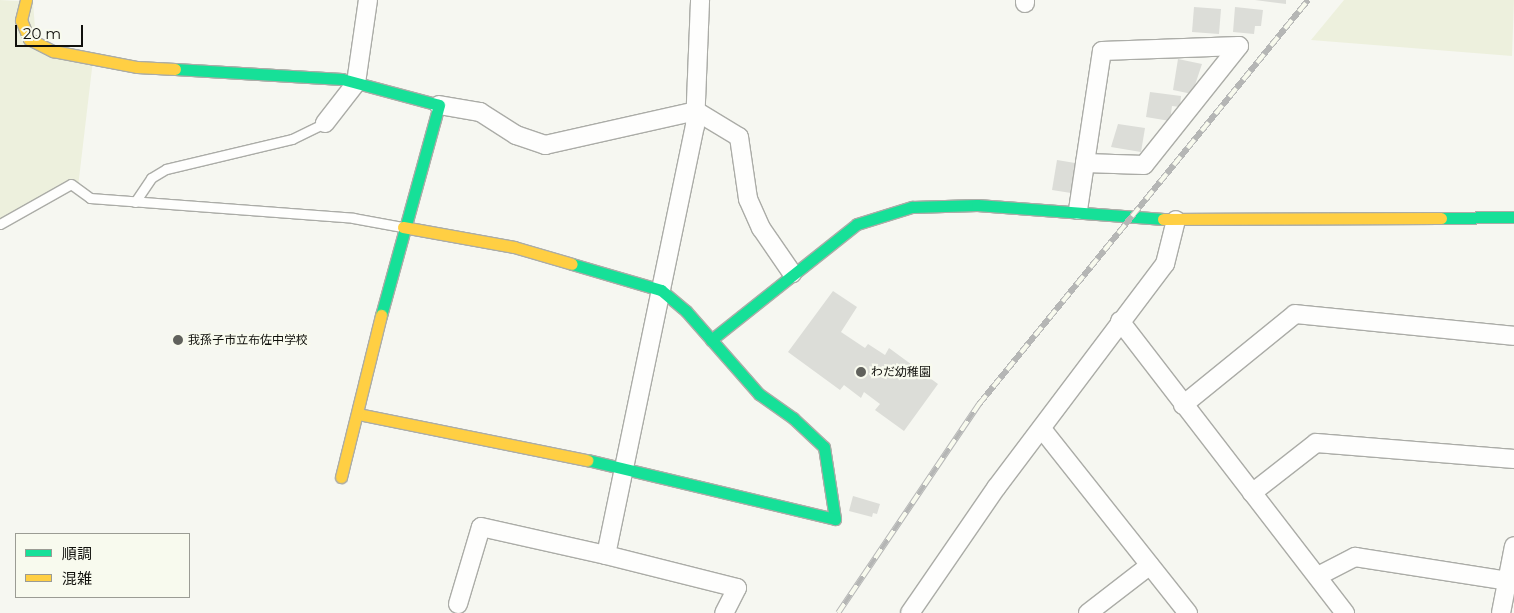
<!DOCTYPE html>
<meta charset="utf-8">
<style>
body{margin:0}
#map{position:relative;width:1514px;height:613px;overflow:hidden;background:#f6f7f1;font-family:Montserrat,"Noto Sans JP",sans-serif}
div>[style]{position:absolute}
.green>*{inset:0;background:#edf0dd}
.building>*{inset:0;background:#dcddd8}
.roads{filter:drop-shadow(1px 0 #abaca7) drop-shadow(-1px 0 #abaca7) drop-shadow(0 1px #abaca7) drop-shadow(0 -1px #abaca7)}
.lane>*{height:9px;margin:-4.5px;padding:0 4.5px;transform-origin:4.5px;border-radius:4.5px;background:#fefefd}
.street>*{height:18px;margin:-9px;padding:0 9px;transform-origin:9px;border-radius:9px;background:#fefefd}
.fast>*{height:11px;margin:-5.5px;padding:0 5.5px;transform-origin:5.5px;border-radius:5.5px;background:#16e098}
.slow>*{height:11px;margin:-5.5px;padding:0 5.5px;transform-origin:5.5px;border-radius:5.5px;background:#ffcf43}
.rail>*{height:5.5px;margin-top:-2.75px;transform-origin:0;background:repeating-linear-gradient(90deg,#f8faee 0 11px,#b5b6b5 0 22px);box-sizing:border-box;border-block:1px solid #b5b6b5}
.dots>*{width:14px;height:14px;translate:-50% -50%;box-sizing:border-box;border:2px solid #f8faee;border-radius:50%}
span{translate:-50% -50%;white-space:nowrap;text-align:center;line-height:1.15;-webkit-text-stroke:4.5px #f8faee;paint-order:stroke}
.poi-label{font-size:12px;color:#10100c}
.left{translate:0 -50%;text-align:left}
.legend{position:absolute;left:15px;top:533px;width:175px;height:65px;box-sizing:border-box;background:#f8faee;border:1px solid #9b9c94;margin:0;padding:6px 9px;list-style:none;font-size:15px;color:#10100c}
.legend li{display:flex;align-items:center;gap:10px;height:25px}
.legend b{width:25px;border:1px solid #9b9c94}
.scale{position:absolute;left:15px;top:25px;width:68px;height:22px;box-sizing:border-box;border:2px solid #10100c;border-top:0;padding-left:6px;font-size:15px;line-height:18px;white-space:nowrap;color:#10100c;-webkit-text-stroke:4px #f8faee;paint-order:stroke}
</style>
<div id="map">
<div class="green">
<div style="clip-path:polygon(0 0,33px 2px,36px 41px,93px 60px,78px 187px,0 224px)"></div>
<div style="clip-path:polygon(1344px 0,1514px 0,1512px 56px,1311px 40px)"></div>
</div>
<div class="building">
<div style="clip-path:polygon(1255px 0,1286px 0,1286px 4px)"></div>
<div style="clip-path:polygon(1194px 7px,1221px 9px,1219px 34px,1192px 32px)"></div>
<div style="clip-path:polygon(1235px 7px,1263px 10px,1261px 26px,1255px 26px,1254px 34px,1233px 32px)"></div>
<div style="clip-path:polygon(1178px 59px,1202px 64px,1192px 94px,1173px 90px)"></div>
<div style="clip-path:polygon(1150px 92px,1181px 96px,1180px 107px,1172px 106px,1170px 121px,1146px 117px)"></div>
<div style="clip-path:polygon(1118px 124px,1145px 128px,1141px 152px,1111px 147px)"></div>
<div style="clip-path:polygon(1057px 160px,1075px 163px,1071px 193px,1052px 190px)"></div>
<div style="clip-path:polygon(833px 291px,857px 307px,841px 332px,865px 348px,868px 344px,885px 355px,889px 348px,938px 384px,904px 431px,875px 410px,880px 404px,864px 392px,861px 398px,844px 385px,840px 390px,788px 352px)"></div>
<div style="clip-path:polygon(853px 496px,880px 504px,877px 514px,873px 513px,872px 517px,849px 511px)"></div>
</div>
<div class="roads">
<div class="lane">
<div style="left:135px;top:202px;width:29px;rotate:-56deg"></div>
<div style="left:151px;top:178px;width:17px;rotate:-31deg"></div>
<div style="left:166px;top:169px;width:130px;rotate:-13.4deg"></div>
<div style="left:292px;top:139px;width:37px;rotate:-26deg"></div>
<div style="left:0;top:224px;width:81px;rotate:-29.4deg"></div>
<div style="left:71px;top:184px;width:24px;rotate:36deg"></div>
<div style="left:90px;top:198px;width:264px;rotate:4.3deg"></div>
<div style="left:353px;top:218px;width:50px;rotate:10.4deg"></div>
</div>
<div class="street">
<div style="left:1025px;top:3px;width:3px;rotate:-90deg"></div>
<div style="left:439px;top:105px;width:42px;rotate:9.7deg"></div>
<div style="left:480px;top:112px;width:43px;rotate:32.6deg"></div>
<div style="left:516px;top:135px;width:31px;rotate:19deg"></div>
<div style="left:545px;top:145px;width:155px;rotate:-12.7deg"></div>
<div style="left:696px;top:111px;width:50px;rotate:31.2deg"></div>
<div style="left:739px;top:137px;width:63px;rotate:81.7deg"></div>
<div style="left:748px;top:199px;width:32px;rotate:66deg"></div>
<div style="left:761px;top:228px;width:55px;rotate:55.4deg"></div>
<div style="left:325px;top:123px;width:51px;rotate:-52.2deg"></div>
<div style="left:356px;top:83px;width:84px;rotate:-81.8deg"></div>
<div style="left:1078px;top:210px;width:48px;rotate:-81.5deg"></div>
<div style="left:1085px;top:163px;width:113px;rotate:-81.4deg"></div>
<div style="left:1102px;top:51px;width:137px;rotate:-2.1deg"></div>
<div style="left:1239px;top:46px;width:152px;rotate:128.6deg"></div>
<div style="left:1144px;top:165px;width:59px;rotate:-178.1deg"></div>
<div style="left:1120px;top:321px;width:369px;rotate:52.4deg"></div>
<div style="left:1183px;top:405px;width:144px;rotate:-39.1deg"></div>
<div style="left:1295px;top:314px;width:220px;rotate:5.7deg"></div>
<div style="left:1042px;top:429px;width:235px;rotate:51.6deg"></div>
<div style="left:1252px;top:493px;width:81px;rotate:-38deg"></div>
<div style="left:1316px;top:443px;width:199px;rotate:4.6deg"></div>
<div style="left:606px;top:555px;width:135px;rotate:14.1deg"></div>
<div style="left:737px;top:588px;width:28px;rotate:117deg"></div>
<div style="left:1318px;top:576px;width:42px;rotate:-27.2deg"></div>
<div style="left:1355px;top:557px;width:161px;rotate:8.9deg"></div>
<div style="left:458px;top:604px;width:80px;rotate:-73.4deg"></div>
<div style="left:481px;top:527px;width:128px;rotate:12.6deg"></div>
<div style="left:606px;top:555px;width:438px;rotate:-78.3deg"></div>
<div style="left:695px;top:126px;width:126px;rotate:-87.7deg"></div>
<div style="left:910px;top:613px;width:152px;rotate:-55.5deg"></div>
<div style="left:996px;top:488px;width:281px;rotate:-53deg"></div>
<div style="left:1165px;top:264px;width:45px;rotate:-76deg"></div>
<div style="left:1088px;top:613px;width:78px;rotate:-37.7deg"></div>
<div style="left:1501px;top:613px;width:68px;rotate:-79deg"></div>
</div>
<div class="fast">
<div style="left:175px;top:69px;width:167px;rotate:3.4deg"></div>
<div style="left:342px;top:79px;width:100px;rotate:15deg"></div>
<div style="left:439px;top:105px;width:218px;rotate:105.4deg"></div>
<div style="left:1441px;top:218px;width:73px;rotate:-0.8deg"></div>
<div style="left:572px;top:264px;width:93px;rotate:16.3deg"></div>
<div style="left:661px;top:290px;width:33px;rotate:40deg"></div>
<div style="left:686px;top:311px;width:111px;rotate:48.7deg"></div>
<div style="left:759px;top:394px;width:42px;rotate:35.2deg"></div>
<div style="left:793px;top:418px;width:42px;rotate:43.1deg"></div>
<div style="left:824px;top:447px;width:73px;rotate:81.3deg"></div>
<div style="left:835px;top:519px;width:255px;rotate:-166.6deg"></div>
<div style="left:711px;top:340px;width:186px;rotate:-38.5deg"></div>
<div style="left:857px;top:224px;width:58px;rotate:-17.2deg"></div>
<div style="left:912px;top:207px;width:65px;rotate:-1.8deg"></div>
<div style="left:977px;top:205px;width:187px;rotate:4.3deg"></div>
</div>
<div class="slow">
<div style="left:26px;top:0;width:21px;rotate:104deg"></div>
<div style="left:21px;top:20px;width:21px;rotate:67deg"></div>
<div style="left:29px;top:39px;width:27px;rotate:27deg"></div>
<div style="left:53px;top:51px;width:86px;rotate:10.8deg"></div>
<div style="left:137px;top:67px;width:38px;rotate:3deg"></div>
<div style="left:1163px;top:219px;width:278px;rotate:-0.2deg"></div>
<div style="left:403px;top:227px;width:113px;rotate:10.2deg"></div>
<div style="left:514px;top:247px;width:60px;rotate:16.3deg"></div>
<div style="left:358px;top:414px;width:234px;rotate:11.4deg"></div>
<div style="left:341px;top:477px;width:167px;rotate:-76.1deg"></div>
</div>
</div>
<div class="rail">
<div style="left:838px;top:613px;width:252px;rotate:-56deg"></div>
<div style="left:979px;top:404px;width:521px;rotate:-50.84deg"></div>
</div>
<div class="dots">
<div style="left:178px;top:340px;background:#60615c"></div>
<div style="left:861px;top:372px;background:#60615c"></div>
</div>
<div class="poi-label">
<span class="left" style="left:188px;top:340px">我孫子市立布佐中学校</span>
<span class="left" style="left:871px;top:372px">わだ幼稚園</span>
</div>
<ul class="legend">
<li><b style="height:6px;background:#16e098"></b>順調</li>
<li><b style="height:6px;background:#ffcf43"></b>混雑</li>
</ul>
<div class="scale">20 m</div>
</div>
